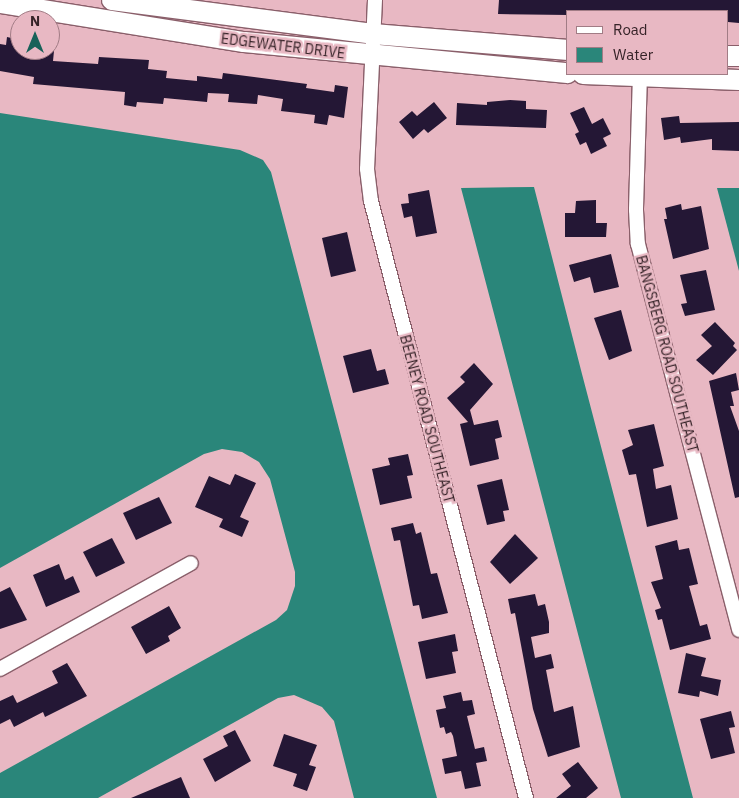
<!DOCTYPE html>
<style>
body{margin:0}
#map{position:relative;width:739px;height:798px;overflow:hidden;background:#e8b8c3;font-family:"IBM Plex Sans",sans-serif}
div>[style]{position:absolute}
.water>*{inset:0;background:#2a867a}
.building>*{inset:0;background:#241735}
.roads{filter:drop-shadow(1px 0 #8a5f6a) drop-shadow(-1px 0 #8a5f6a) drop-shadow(0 1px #8a5f6a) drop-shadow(0 -1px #8a5f6a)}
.street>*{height:14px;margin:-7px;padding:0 7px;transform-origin:7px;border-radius:7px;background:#fff}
.secondary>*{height:20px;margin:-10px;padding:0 10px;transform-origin:10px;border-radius:10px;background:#fff}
span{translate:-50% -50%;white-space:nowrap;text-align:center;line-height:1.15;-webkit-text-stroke:5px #e8b8c3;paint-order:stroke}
.street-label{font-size:14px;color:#362328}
.legend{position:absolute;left:566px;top:10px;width:162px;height:65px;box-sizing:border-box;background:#e8b8c3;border:1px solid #a17c85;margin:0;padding:6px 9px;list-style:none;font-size:15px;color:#362328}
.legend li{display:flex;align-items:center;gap:10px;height:25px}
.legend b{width:25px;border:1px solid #a17c85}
.north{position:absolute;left:10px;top:10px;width:50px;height:50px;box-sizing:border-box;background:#e8b8c3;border:1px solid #a17c85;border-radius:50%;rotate:0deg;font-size:14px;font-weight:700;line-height:20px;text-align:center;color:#362328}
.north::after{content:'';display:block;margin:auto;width:18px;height:22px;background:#186259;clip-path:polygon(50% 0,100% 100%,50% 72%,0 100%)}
</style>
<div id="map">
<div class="water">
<div style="clip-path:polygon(0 113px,240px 150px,263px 160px,271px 172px,437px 798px,354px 798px,334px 721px,322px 707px,294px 695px,278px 698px,98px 798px,0 798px,0 773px,276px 620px,287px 610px,295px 586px,295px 572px,270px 479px,259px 462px,242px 452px,222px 449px,204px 454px,0 568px)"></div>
<div style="clip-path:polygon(534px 187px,582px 374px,693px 798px,621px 798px,461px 188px)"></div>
<div style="clip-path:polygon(717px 188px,739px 188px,739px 271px)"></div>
</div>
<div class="building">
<div style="clip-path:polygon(499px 0,739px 0,739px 23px,728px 22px,728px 11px,722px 11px,578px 10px,568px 11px,568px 15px,498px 14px)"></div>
<div style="clip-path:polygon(7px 37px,20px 40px,20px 50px,54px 51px,53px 61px,98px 64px,99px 57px,149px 60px,148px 69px,167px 71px,166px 78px,197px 81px,197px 76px,222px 79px,223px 73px,307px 84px,306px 88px,334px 92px,335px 85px,348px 87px,344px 118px,329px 115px,327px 125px,314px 123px,315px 115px,281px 111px,283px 99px,258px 95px,257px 104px,228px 102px,229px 94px,208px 93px,207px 102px,164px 98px,163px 104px,137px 102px,136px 107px,124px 105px,125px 92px,33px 84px,34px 77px,0 71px,0 44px,6px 45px)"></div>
<div style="clip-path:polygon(510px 100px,526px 101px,526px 109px,547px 110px,546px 128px,456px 125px,457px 103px,487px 105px,487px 102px)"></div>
<div style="clip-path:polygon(434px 102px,447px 118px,428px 133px,424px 129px,413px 139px,399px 122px,412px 111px,417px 116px)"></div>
<div style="clip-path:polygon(584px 107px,592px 124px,603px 118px,611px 134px,603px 138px,607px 146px,591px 154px,586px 142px,580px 145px,575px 134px,579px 132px,570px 113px)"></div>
<div style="clip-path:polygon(679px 116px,680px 123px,739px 122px,739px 151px,712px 150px,712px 139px,681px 143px,680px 137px,664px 140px,661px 118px)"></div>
<div style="clip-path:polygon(429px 190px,437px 233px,416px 237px,412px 216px,404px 218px,401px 204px,409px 203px,408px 194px)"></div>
<div style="clip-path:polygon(596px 200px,596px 223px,607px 223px,606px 237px,565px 237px,565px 213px,575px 213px,576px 201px)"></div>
<div style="clip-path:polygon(681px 204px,682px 210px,701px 206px,709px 249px,673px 259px,664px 219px,667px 219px,665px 208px)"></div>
<div style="clip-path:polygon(347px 232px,356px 271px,331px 277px,322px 238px)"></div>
<div style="clip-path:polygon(611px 254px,619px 287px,594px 293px,590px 277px,574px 282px,569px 265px)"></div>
<div style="clip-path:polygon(706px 270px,715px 310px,685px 316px,681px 304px,687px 303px,680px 275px)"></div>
<div style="clip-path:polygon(621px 310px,632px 351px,609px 360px,594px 318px)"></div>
<div style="clip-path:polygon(715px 322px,735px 343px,733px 346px,737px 350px,713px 375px,696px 360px,712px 346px,701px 335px)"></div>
<div style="clip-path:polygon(371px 349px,377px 371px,385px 369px,389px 384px,353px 393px,343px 356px)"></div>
<div style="clip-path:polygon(474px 363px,493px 384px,470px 410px,474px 425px,498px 420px,502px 437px,495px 439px,499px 459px,470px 466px,460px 424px,468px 422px,447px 398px,465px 382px,460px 377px)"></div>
<div style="clip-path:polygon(736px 373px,739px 390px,731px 392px,734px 406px,730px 406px,739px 431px,739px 497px,735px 498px,709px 381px)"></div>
<div style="clip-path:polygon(654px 424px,664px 466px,653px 469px,656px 489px,671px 485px,678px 519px,647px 527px,636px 474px,629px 475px,622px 450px,633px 445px,628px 430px)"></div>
<div style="clip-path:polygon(408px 454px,413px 475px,407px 476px,412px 498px,380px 505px,372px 469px,390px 465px,388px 458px)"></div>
<div style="clip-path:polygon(235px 474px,256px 483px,240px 517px,249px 521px,242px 537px,219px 527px,223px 519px,195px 507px,209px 476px,230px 485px)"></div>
<div style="clip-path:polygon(502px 479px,509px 510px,503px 511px,505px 521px,487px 525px,477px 485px)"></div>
<div style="clip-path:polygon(159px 497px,172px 523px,136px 540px,123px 513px)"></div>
<div style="clip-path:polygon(413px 523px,416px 534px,421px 532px,431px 574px,437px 573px,448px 613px,422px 619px,419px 605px,413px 606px,400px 540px,394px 541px,391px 528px)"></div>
<div style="clip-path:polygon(515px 534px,538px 558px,510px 584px,490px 562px)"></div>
<div style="clip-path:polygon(112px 538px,125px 563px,96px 577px,83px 552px)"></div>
<div style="clip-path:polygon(677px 540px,679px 550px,689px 548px,698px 584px,689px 586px,700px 626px,707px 624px,711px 639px,670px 650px,662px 619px,658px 620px,655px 610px,661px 608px,651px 582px,663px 579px,655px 546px)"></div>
<div style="clip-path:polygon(59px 564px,65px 580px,73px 576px,80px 592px,46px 607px,33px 575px)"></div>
<div style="clip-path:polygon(10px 587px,27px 620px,0 629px,0 592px)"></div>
<div style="clip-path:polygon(535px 594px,538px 606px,545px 604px,549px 622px,549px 633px,531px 637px,535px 658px,551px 654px,554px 668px,546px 670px,554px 712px,573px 706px,580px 747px,548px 757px,533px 709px,515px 613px,511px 614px,508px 599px)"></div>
<div style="clip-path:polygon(169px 606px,181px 628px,168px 636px,170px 641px,146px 654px,131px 627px)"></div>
<div style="clip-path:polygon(455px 634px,458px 651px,452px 652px,456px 673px,426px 679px,418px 642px)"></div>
<div style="clip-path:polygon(686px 653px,706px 658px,701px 676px,721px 680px,718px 696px,700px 691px,699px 697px,678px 693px)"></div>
<div style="clip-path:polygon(67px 663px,87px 696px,45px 717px,43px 712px,14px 727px,10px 719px,0 724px,0 701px,13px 695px,17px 703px,58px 683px,52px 671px)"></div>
<div style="clip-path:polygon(461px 692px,463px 701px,472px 700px,475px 714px,467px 716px,475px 749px,484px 747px,487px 761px,476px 763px,481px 786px,465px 789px,461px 771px,445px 774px,442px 759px,457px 756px,453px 736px,451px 732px,446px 734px,444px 727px,440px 728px,436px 710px,446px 708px,443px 696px)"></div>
<div style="clip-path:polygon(731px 711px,735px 727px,729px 728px,735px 753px,711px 759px,700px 719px)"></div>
<div style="clip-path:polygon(235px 730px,251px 761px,215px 782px,203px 759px,228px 746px,223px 736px)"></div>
<div style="clip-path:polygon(284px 734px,317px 745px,309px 765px,316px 767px,307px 791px,293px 786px,297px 774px,273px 766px)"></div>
<div style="clip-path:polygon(578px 762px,598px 788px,586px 798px,556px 798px,571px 786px,562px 774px)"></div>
<div style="clip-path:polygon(181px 777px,190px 798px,131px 798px)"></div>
</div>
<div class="roads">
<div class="street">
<div style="left:375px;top:0;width:169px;rotate:92.7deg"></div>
<div style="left:367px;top:169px;width:32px;rotate:83deg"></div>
<div style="left:371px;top:201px;width:617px;rotate:75.45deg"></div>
<div style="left:640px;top:74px;width:136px;rotate:91.7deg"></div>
<div style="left:636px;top:210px;width:34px;rotate:87deg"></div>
<div style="left:638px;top:244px;width:399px;rotate:75.3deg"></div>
<div style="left:0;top:669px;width:218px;rotate:-29deg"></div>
</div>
<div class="secondary">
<div style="left:112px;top:0;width:263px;rotate:7.4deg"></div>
<div style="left:373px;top:34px;width:196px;rotate:4.7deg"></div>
<div style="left:0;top:3px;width:247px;rotate:9.1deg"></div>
<div style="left:244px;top:42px;width:325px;rotate:5.5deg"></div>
<div style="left:728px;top:56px;width:11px"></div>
<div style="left:583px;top:74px;width:156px;rotate:2.2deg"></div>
</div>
</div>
<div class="street-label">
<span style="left:283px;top:46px;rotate:7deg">EDGEWATER DRIVE</span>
<span style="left:667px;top:354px;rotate:75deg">BANGSBERG ROAD SOUTHEAST</span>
<span style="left:427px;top:419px;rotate:75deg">BEENEY ROAD SOUTHEAST</span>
</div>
<ul class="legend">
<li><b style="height:6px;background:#fff"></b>Road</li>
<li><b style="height:14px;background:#2a867a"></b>Water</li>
</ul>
<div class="north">N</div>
</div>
